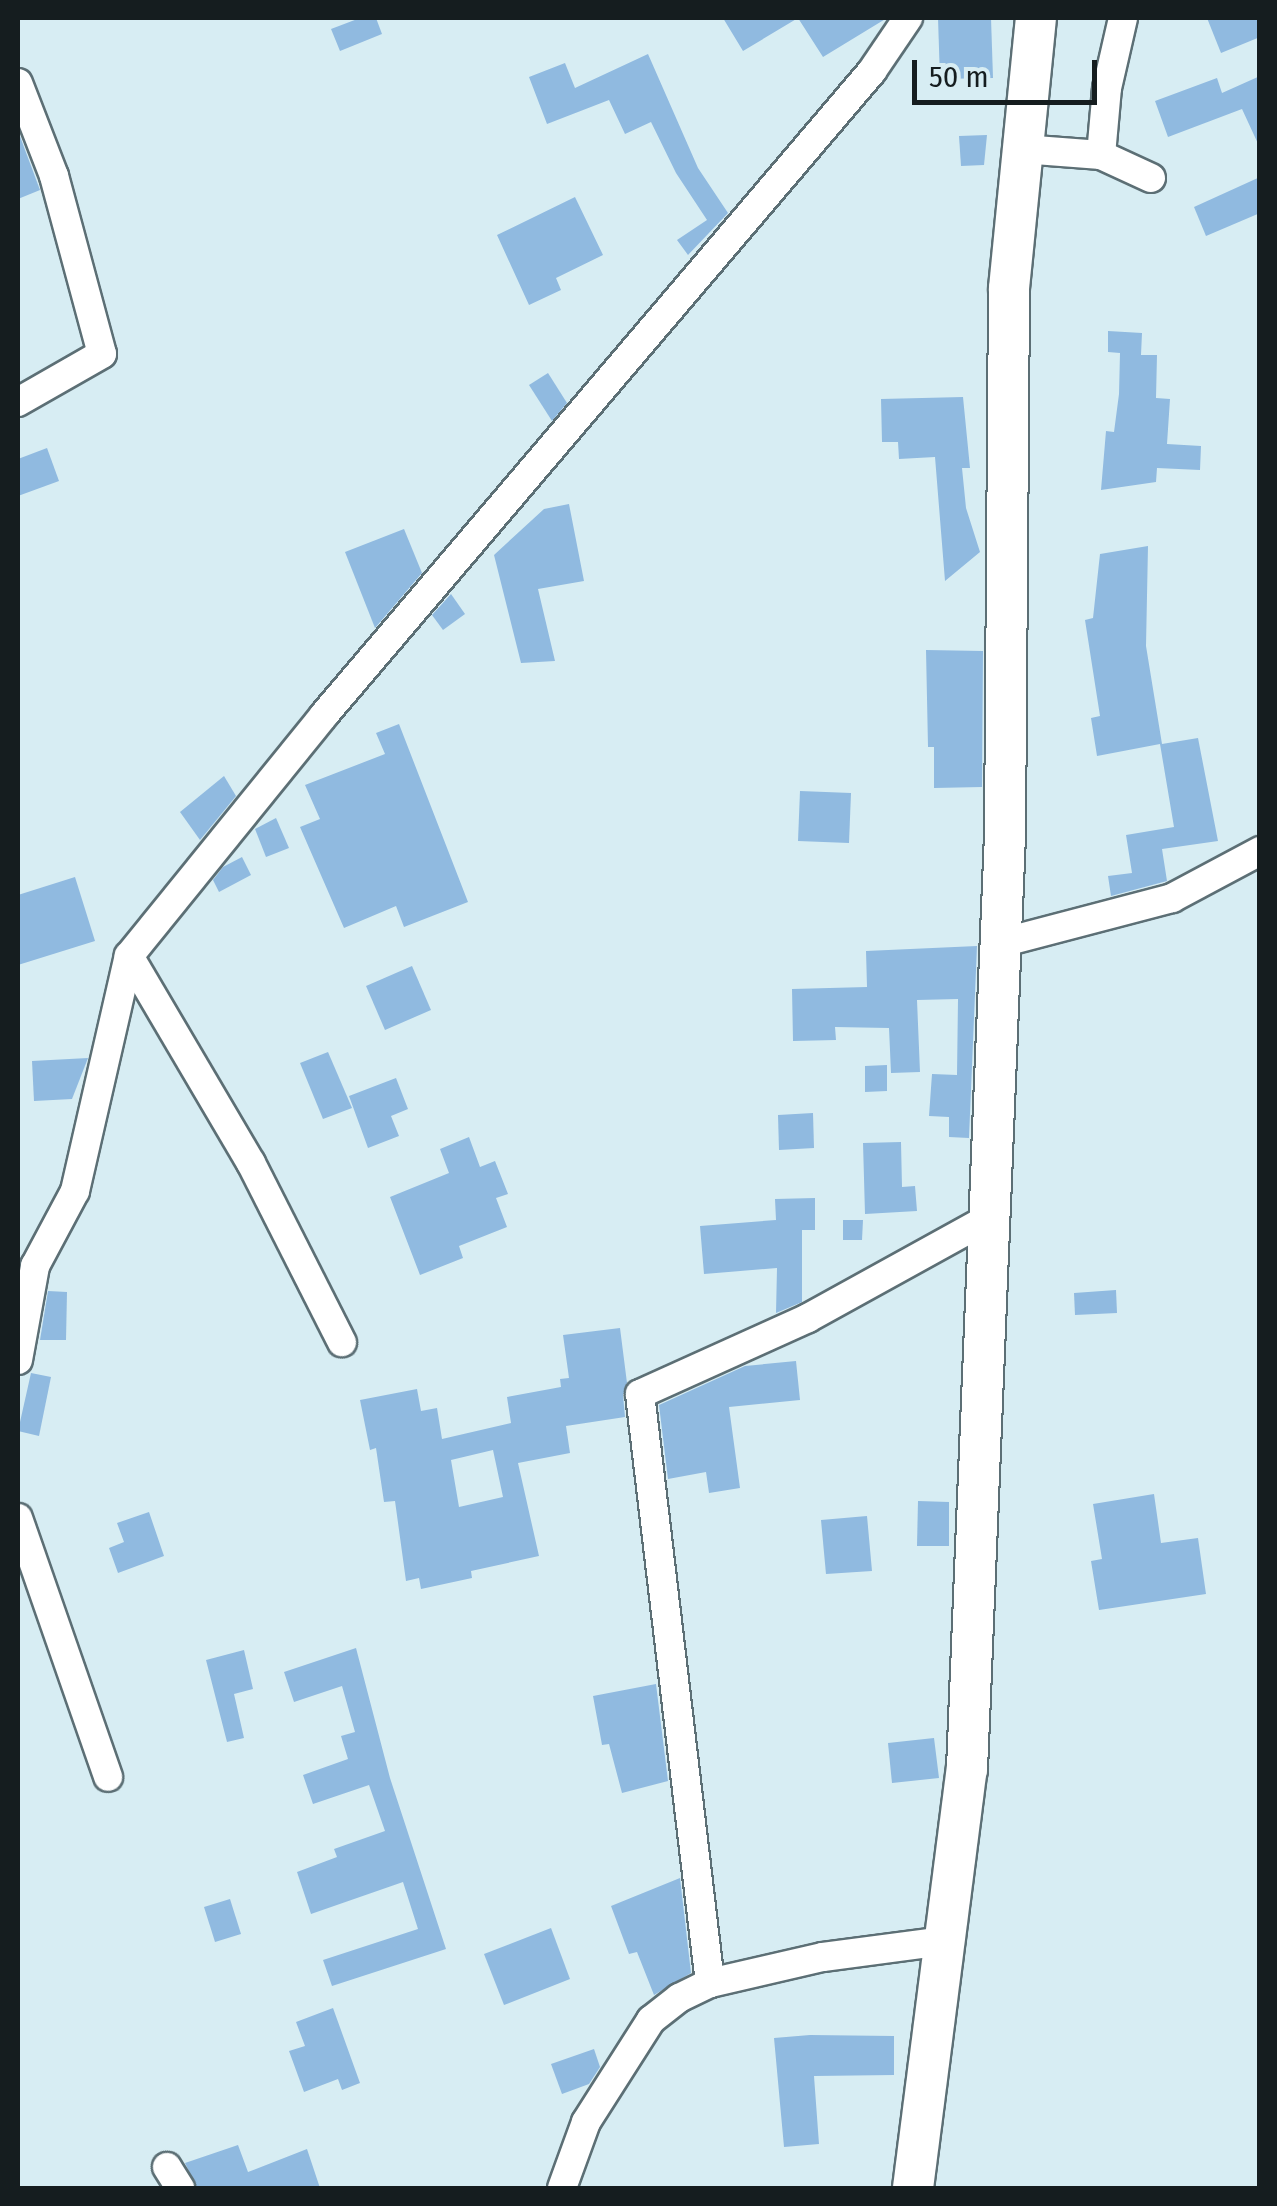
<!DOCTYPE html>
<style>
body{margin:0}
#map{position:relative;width:1277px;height:2206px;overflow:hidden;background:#d7edf3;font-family:"Fira Sans Condensed",sans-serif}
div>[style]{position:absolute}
.building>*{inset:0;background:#90bae0}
.roads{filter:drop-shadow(2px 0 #5c6f75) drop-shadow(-2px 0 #5c6f75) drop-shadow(0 2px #5c6f75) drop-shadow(0 -2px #5c6f75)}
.street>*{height:28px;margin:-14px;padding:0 14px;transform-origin:14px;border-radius:14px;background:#fff}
.secondary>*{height:40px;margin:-20px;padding:0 20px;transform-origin:20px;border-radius:20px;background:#fff}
span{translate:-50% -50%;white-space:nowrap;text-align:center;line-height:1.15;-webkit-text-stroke:8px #d7edf3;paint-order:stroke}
.frame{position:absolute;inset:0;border:20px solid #151d1f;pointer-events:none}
.scale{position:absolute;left:912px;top:60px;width:185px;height:45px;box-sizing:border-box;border:5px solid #151d1f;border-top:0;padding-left:12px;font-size:30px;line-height:35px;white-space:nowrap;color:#151d1f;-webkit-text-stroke:8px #d7edf3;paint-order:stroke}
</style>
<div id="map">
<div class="building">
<div style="clip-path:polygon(360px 18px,376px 18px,382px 34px,340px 51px,331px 29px)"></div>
<div style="clip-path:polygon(723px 18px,887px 18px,823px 57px,798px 18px,743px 51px)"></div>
<div style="clip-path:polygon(938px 18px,991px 18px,993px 78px,940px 79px)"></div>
<div style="clip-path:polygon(1207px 18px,1260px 18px,1260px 37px,1221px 53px)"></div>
<div style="clip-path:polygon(648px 54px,698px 168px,728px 213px,688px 255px,677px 240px,707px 220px,676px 173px,651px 122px,625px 134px,609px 100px,547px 124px,529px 77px,565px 63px,575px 88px)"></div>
<div style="clip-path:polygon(1260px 76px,1260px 148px,1242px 109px,1168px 137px,1155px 101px,1217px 78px,1222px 93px)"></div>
<div style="clip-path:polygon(18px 131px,40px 190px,18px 199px)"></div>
<div style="clip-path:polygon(987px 135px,984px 165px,961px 166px,959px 136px)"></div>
<div style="clip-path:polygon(1260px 177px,1260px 213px,1206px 236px,1194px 207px)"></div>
<div style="clip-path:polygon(575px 197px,603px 255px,556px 278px,561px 290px,529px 305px,497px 235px)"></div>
<div style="clip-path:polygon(1108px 331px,1142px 333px,1141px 355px,1157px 355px,1156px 398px,1170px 399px,1167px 444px,1201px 446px,1200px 470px,1157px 468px,1156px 482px,1101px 490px,1106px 431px,1114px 432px,1119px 394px,1120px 353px,1108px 352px)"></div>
<div style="clip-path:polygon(548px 373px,567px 403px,552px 421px,529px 385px)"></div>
<div style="clip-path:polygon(963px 397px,970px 468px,962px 468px,966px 508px,980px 552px,945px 581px,935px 457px,899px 459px,898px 442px,882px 442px,881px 399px)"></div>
<div style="clip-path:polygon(47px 448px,59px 481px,18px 496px,18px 459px)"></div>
<div style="clip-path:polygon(569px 504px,584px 581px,538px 589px,555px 661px,521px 663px,494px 555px,544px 509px)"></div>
<div style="clip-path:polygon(404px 529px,422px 573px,375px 628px,345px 552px)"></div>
<div style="clip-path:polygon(1148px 546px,1146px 646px,1162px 744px,1198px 738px,1218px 841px,1162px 849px,1167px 881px,1111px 896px,1108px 876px,1132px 873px,1126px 835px,1174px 827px,1160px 744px,1097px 756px,1091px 718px,1100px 716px,1085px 620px,1093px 618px,1100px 554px)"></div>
<div style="clip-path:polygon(451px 594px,465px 614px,443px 630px,432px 615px)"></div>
<div style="clip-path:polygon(926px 650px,983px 651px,982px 787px,934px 788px,934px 747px,928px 747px)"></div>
<div style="clip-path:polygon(399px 724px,468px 902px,404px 927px,396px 906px,344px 928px,300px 827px,320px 819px,305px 785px,385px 754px,376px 733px)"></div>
<div style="clip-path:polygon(224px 776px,236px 796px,200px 840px,180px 812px)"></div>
<div style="clip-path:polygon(800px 791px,851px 793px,849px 843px,798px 841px)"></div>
<div style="clip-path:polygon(276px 818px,289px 848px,266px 857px,255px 829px)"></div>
<div style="clip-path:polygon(242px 857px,251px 875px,219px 892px,213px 880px,223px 867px)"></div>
<div style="clip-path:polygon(75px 877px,95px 941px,18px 965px,18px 895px)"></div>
<div style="clip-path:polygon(977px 946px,969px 1138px,949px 1137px,949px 1117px,929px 1116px,932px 1074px,957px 1075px,958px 999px,917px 1000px,920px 1072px,891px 1073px,889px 1028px,835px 1027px,836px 1040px,793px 1041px,792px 989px,867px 987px,866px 951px)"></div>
<div style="clip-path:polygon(412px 966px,431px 1010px,385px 1030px,366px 986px)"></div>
<div style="clip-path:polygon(328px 1052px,352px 1108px,323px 1119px,300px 1063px)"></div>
<div style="clip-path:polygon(88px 1058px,72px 1099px,34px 1101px,32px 1061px)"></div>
<div style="clip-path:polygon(887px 1065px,887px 1091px,865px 1092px,865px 1066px)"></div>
<div style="clip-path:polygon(396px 1078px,408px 1109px,391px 1116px,399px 1136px,368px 1148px,349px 1096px)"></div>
<div style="clip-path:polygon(813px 1113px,814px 1148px,779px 1150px,778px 1115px)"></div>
<div style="clip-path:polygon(469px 1137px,480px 1167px,495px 1161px,508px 1194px,496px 1198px,507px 1227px,459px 1246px,463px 1258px,420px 1275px,390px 1197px,449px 1173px,440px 1149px)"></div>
<div style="clip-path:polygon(901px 1142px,902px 1187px,915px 1186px,917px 1211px,865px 1214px,863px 1143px)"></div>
<div style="clip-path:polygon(815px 1198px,815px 1230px,802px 1230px,802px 1302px,776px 1313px,777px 1268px,704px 1274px,700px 1226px,776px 1220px,775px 1199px)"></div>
<div style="clip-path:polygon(843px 1220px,863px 1220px,862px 1240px,843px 1240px)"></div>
<div style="clip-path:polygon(1116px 1290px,1117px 1313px,1075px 1315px,1074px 1293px)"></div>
<div style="clip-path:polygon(48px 1291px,67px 1292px,66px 1340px,40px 1340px)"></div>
<div style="clip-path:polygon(evenodd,620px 1328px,627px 1383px,623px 1395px,625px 1417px,566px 1426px,570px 1453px,518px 1463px,539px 1556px,471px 1571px,472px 1578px,421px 1589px,419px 1578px,406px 1581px,395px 1501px,384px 1502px,376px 1448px,370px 1450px,360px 1400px,417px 1389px,421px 1411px,437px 1408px,442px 1439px,511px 1423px,507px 1397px,561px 1387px,560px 1379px,569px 1378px,563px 1335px,620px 1328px,493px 1450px,503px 1497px,459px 1507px,451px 1460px,493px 1450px)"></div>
<div style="clip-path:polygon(796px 1361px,800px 1400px,729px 1407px,740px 1488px,709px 1493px,706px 1472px,668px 1479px,659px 1405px,745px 1366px)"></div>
<div style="clip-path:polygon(31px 1373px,51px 1377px,39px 1436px,18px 1431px)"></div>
<div style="clip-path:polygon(1154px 1494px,1161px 1543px,1198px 1538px,1206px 1594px,1099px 1610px,1091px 1561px,1102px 1559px,1093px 1504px)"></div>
<div style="clip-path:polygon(918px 1501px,949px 1502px,949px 1546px,917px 1546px)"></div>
<div style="clip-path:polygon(149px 1512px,164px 1556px,118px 1573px,109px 1548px,124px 1542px,117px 1523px)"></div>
<div style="clip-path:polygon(867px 1516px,872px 1571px,826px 1574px,821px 1520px)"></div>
<div style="clip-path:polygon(356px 1648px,390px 1778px,446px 1949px,332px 1986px,323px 1960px,418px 1929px,403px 1882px,311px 1914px,297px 1872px,337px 1857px,334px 1849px,385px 1831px,369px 1785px,313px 1804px,303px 1775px,348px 1759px,341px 1736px,355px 1732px,342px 1686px,294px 1702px,284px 1672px)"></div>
<div style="clip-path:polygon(244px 1650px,253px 1689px,234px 1694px,244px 1738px,227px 1742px,206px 1660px)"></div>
<div style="clip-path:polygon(656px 1684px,668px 1781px,622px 1793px,609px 1744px,602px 1745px,593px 1696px)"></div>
<div style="clip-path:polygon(934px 1738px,939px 1778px,892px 1783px,888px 1743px)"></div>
<div style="clip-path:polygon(680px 1878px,691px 1973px,654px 1995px,637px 1952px,629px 1954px,611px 1906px)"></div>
<div style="clip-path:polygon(230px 1899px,241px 1934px,215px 1942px,204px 1907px)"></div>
<div style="clip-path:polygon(551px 1928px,570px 1979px,504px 2005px,484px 1954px)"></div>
<div style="clip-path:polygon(333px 2008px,360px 2083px,342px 2090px,338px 2079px,304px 2092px,289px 2051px,305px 2046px,296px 2022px)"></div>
<div style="clip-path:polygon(810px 2035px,894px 2036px,894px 2075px,814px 2076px,819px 2144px,784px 2147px,774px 2038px)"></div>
<div style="clip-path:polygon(594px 2049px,600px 2067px,589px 2084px,562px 2094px,551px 2064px)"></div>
<div style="clip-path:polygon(238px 2145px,248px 2172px,307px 2149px,320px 2188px,197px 2188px,185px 2163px)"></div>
</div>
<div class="roads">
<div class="street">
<div style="left:18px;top:83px;width:100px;rotate:68.8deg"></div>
<div style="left:54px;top:176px;width:184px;rotate:74.9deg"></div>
<div style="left:102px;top:354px;width:97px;rotate:150.3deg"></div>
<div style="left:1022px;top:149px;width:79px;rotate:4.3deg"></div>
<div style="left:1101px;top:155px;width:55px;rotate:24.7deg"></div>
<div style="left:1101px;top:155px;width:67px;rotate:-84.9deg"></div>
<div style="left:1107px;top:88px;width:72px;rotate:-77.1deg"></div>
<div style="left:1001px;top:943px;width:177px;rotate:-14.7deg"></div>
<div style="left:1172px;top:898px;width:100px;rotate:-28.1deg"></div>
<div style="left:129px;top:956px;width:240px;rotate:59.5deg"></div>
<div style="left:251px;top:1163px;width:201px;rotate:63.1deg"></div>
<div style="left:18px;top:1360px;width:96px;rotate:-79.7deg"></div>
<div style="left:35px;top:1266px;width:85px;rotate:-61.9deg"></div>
<div style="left:75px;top:1191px;width:241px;rotate:-77.1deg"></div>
<div style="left:129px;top:956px;width:310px;rotate:-51deg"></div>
<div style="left:324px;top:715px;width:846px;rotate:-49.6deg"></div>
<div style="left:872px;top:71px;width:64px;rotate:-55.8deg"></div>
<div style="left:18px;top:1518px;width:274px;rotate:70.8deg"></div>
<div style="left:710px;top:1983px;width:593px;rotate:-96.78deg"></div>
<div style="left:640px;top:1394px;width:184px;rotate:-24.3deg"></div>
<div style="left:808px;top:1318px;width:207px;rotate:-28.9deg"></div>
<div style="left:167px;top:2167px;width:25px;rotate:58deg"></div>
<div style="left:562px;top:2188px;width:70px;rotate:-70deg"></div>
<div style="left:586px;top:2122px;width:121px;rotate:-57.5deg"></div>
<div style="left:651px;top:2020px;width:36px;rotate:-38deg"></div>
<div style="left:679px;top:1998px;width:34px;rotate:-26deg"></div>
<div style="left:710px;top:1983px;width:116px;rotate:-13deg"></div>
<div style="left:823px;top:1957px;width:123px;rotate:-7.5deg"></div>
</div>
<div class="secondary">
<div style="left:913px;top:2188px;width:422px;rotate:-82.7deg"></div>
<div style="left:967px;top:1769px;width:935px;rotate:-87.67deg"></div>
<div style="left:1005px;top:835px;width:547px;rotate:-89.58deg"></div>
<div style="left:1009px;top:288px;width:271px;rotate:-84.3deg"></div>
</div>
</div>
<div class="frame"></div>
<div class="scale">50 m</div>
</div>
